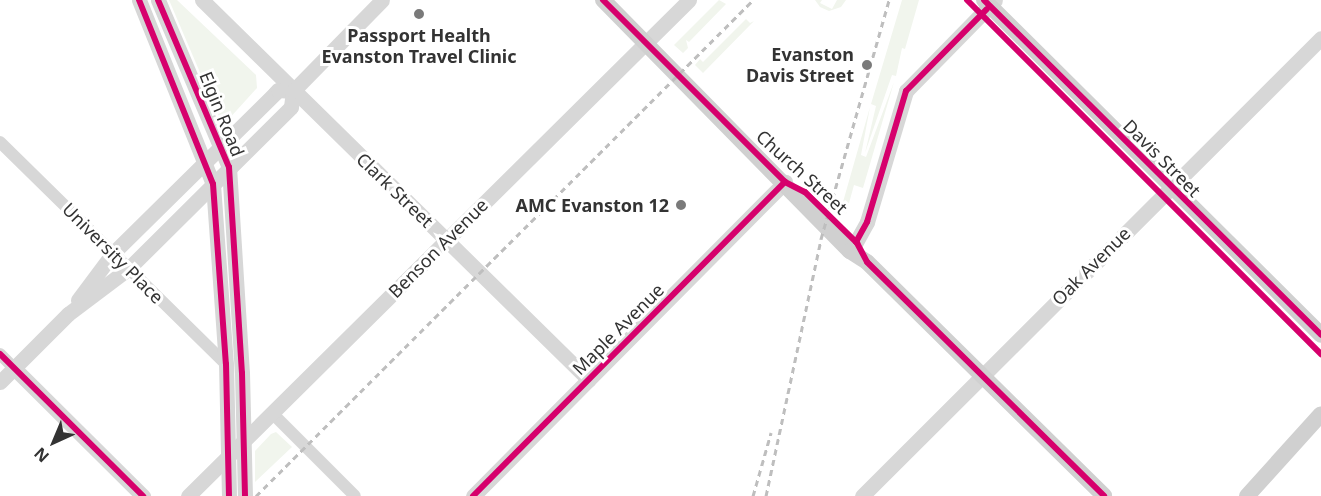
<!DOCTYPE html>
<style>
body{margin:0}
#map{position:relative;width:1321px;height:496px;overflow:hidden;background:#fff;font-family:"Noto Sans",sans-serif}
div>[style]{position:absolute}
.green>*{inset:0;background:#f1f5ed}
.minor>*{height:12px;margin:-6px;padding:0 6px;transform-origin:6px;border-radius:6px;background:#d7d7d7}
.tertiary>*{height:15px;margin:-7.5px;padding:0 7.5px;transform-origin:7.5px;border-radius:7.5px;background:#d7d7d7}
.secondary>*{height:16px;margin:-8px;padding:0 8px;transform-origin:8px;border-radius:8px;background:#d0d0d0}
.rail>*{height:3px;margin-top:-1.5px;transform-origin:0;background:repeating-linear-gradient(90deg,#bebebe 0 6px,transparent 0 10.5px)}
.cycleway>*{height:6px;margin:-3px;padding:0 3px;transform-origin:3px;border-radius:3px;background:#d6006c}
.dots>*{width:16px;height:16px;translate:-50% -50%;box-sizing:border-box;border:3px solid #fff;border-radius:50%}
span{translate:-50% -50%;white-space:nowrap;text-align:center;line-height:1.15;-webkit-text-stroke:6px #fff;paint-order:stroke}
.poi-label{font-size:18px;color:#333;font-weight:700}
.right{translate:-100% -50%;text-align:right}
.street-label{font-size:18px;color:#333}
.north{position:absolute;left:24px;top:412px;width:60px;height:60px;-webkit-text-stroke:4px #fff;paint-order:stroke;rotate:224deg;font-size:16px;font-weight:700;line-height:24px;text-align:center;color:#333}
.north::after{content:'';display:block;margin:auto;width:21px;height:27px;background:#333;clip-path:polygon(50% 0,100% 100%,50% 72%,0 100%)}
</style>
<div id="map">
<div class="green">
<div style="clip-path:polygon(169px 0,177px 0,256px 75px,257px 88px,227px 121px,222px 121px,219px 117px)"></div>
<div style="clip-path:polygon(719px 0,726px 4px,689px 42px,686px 40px,688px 48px,683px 53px,674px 45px)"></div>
<div style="clip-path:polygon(815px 0,822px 0,820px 3px,832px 9px,837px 0,846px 0,841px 7px,829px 11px,820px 7px)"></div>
<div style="clip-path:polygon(902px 0,919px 0,905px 49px,902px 48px,896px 76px,892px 75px,865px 153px,876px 106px,871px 104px)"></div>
<div style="clip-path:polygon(746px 19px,750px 23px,754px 21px,703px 73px,695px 65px,700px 59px,703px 62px)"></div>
<div style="clip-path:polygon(894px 82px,863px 188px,854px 185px,846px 214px,841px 209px,870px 107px,861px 155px,866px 157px)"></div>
<div style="clip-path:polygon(276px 432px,292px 447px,255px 482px,255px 451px,271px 434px)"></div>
</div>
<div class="minor">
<div style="left:0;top:142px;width:317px;rotate:44.5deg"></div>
<div style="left:0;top:354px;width:20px;rotate:45deg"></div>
<div style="left:272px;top:413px;width:117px;rotate:45deg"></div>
</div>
<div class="tertiary">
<div style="left:139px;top:0;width:198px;rotate:68.1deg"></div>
<div style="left:213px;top:184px;width:180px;rotate:85.9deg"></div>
<div style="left:226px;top:364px;width:132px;rotate:88.7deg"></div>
<div style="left:158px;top:0;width:181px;rotate:67deg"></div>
<div style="left:229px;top:167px;width:206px;rotate:86.4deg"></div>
<div style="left:242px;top:373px;width:123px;rotate:88.6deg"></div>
<div style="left:202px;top:0;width:542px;rotate:44.48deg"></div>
<div style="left:856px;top:242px;width:23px;rotate:-61deg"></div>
<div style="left:867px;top:222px;width:137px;rotate:-73.4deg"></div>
<div style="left:906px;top:91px;width:127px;rotate:-45.6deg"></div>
<div style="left:78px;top:300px;width:59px;rotate:-53.3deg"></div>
<div style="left:113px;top:253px;width:228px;rotate:-44.6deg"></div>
<div style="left:275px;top:93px;width:4px;rotate:-45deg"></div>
<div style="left:278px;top:90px;width:15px;rotate:4deg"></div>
<div style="left:14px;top:368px;width:182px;rotate:44.8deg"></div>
<div style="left:0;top:382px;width:96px;rotate:-45deg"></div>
<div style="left:68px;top:314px;width:76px;rotate:-37deg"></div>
<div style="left:129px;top:268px;width:228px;rotate:-44.8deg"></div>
<div style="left:291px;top:107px;width:16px;rotate:-83deg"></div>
<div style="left:293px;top:91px;width:127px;rotate:-45.6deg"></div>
<div style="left:188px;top:496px;width:705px;rotate:-44.71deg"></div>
<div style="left:473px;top:496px;width:443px;rotate:-45.2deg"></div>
<div style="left:862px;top:496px;width:648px;rotate:-44.94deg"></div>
</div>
<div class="secondary">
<div style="left:603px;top:0;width:352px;rotate:45.5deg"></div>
<div style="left:850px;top:251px;width:20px;rotate:33deg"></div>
<div style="left:867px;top:262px;width:333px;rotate:44.6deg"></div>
<div style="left:984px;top:0;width:475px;rotate:44.8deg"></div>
<div style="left:1247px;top:496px;width:110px;rotate:-47.9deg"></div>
</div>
<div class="rail">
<div style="left:256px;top:496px;width:702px;rotate:-44.94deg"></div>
<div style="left:753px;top:496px;width:66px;rotate:-74.1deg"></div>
<div style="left:766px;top:496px;width:263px;rotate:-77.9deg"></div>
<div style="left:821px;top:239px;width:248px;rotate:-74.1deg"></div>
</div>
<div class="cycleway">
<div style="left:139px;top:0;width:198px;rotate:68.1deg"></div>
<div style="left:213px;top:184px;width:180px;rotate:85.9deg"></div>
<div style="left:226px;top:364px;width:132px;rotate:88.7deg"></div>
<div style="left:158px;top:0;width:181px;rotate:67deg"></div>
<div style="left:229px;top:167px;width:206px;rotate:86.4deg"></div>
<div style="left:242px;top:373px;width:123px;rotate:88.6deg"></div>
<div style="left:603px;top:0;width:257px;rotate:45deg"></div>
<div style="left:785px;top:182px;width:22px;rotate:27deg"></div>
<div style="left:805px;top:192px;width:73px;rotate:44.4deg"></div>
<div style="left:857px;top:243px;width:21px;rotate:62deg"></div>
<div style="left:867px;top:262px;width:333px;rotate:44.6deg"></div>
<div style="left:967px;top:0;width:501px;rotate:45deg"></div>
<div style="left:984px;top:0;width:475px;rotate:44.8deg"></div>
<div style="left:856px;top:242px;width:23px;rotate:-61deg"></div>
<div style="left:867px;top:222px;width:137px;rotate:-73.4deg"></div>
<div style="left:906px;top:91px;width:115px;rotate:-45.4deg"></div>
<div style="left:0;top:354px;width:202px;rotate:44.8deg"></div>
<div style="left:473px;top:496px;width:443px;rotate:-45.2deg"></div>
</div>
<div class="dots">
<div style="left:419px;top:14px;background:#7a7a7a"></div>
<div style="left:867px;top:65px;background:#7a7a7a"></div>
<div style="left:681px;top:205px;background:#7a7a7a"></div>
</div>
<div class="poi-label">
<span style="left:419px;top:46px">Passport Health<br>Evanston Travel Clinic</span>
<span class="right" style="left:854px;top:65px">Evanston<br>Davis Street</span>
<span class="right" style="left:669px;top:205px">AMC Evanston 12</span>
</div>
<div class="street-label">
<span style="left:222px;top:114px;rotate:68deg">Elgin Road</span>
<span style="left:1162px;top:158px;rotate:45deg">Davis Street</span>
<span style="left:802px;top:172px;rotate:42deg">Church Street</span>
<span style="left:395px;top:190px;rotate:44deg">Clark Street</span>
<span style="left:438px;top:248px;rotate:-45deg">Benson Avenue</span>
<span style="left:113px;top:253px;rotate:45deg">University Place</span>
<span style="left:1091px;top:266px;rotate:-45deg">Oak Avenue</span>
<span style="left:618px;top:329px;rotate:-45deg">Maple Avenue</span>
</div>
<div class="north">N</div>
</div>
